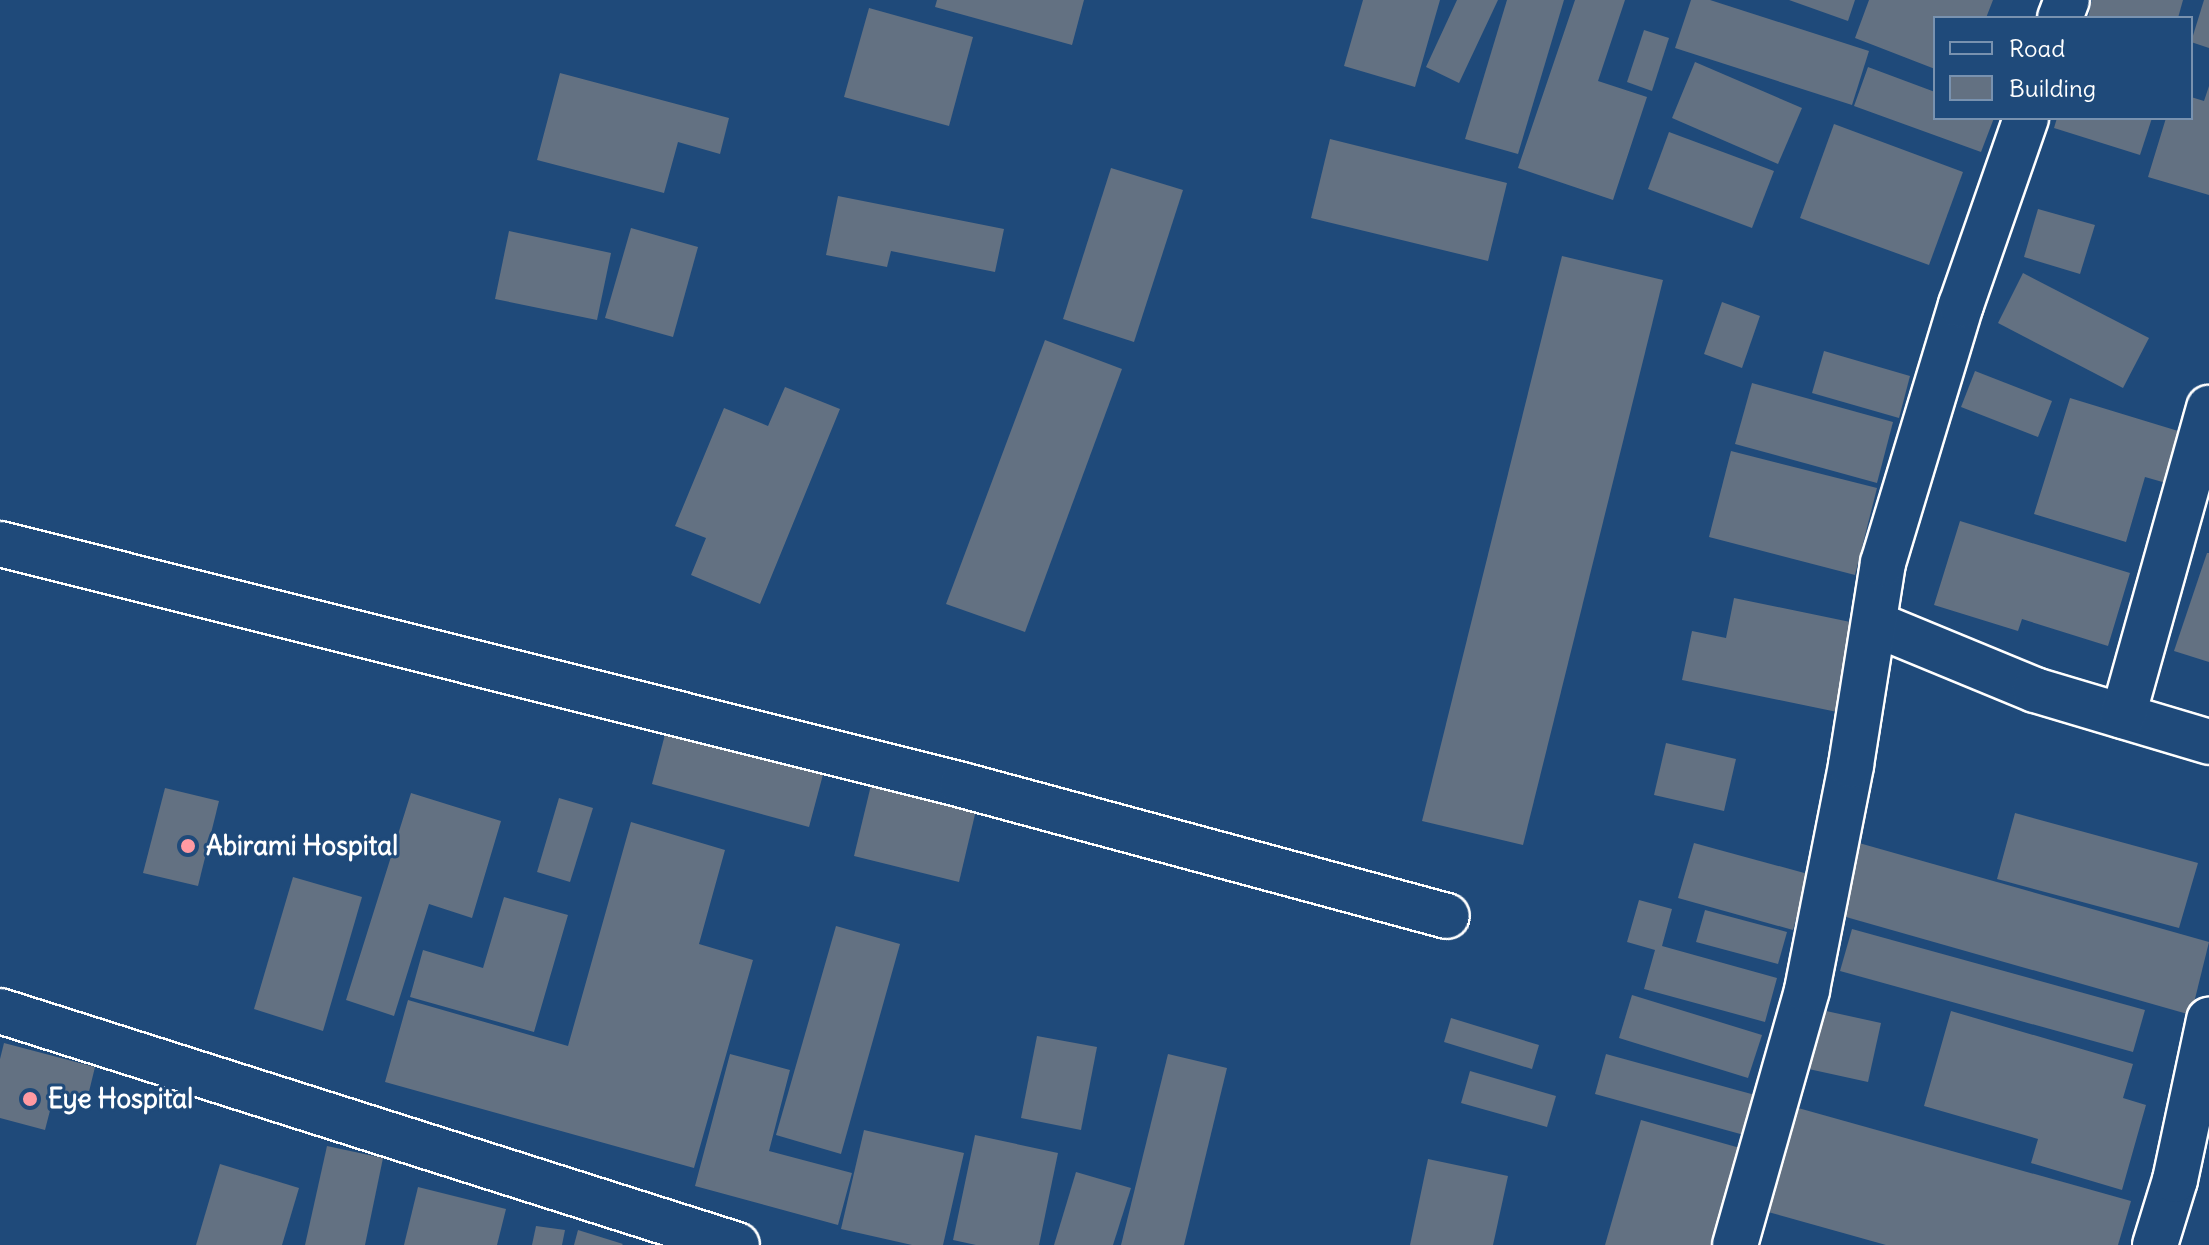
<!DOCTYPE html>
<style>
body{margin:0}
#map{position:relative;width:2209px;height:1245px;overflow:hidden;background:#1f4a7a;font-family:Delius,sans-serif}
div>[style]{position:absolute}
.building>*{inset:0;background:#637182}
.roads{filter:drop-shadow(2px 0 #fff) drop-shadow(-2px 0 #fff) drop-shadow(0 2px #fff) drop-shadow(0 -2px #fff)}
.minor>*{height:44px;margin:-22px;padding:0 22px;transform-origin:22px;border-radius:22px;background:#1f4a7a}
.tertiary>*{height:44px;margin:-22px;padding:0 22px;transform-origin:22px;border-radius:22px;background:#1f4a7a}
.dots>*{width:22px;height:22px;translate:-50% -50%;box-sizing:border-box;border:4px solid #1f4a7a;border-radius:50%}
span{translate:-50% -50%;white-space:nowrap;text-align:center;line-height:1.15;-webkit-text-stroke:6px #1f4a7a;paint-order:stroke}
.poi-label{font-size:26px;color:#fff;font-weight:700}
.left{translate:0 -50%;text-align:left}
.legend{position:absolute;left:1933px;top:16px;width:260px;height:104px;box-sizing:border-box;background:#1f4a7a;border:2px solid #7992af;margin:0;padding:10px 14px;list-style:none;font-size:24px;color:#fff}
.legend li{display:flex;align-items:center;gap:16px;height:40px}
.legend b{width:40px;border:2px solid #7992af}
</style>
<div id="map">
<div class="building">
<div style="clip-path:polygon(937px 0,1084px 0,1072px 45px,935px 7px)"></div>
<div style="clip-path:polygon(1363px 0,1440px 0,1415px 87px,1344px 66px)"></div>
<div style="clip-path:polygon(1457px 0,1498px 0,1459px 83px,1426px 67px)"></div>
<div style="clip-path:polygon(1507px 0,1564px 0,1518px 154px,1465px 139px)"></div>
<div style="clip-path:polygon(1575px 0,1625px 0,1598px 81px,1647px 97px,1613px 200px,1518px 168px)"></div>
<div style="clip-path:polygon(1691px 0,1710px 0,1869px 51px,1852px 105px,1675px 48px)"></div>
<div style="clip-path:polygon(1789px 0,1855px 0,1848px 21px)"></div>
<div style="clip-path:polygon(1869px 0,1993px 0,1986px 18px,1935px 18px,1935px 69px,1855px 38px)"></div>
<div style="clip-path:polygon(2092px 0,2183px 0,2178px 18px,2088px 18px)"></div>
<div style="clip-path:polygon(2204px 0,2209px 0,2209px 48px,2191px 42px)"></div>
<div style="clip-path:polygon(869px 8px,973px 37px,949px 126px,844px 97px)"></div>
<div style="clip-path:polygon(1644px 30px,1669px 38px,1652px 91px,1627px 82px)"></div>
<div style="clip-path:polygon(1695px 62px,1802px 108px,1778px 164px,1672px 118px)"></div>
<div style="clip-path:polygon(1868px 67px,1935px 92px,1935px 118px,1994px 118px,1981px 152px,1854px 106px)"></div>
<div style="clip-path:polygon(560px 73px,729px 118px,720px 154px,678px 142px,664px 193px,537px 160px)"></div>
<div style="clip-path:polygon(2209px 86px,2209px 195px,2148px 177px,2166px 118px,2191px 118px,2191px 97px,2204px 101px)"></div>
<div style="clip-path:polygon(2057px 118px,2152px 118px,2140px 155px,2054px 128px)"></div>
<div style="clip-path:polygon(1834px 124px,1963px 172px,1929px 265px,1800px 218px)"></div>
<div style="clip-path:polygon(1669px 132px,1774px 171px,1752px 228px,1648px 189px)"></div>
<div style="clip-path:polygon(1330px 139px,1507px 183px,1488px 261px,1311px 218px)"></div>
<div style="clip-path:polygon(1111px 168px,1183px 190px,1134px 342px,1063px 319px)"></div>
<div style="clip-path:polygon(838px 196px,1004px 229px,995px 272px,891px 251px,887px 267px,826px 255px)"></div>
<div style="clip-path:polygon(2038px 209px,2095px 225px,2080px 274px,2024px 257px)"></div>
<div style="clip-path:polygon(631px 228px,698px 247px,673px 337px,605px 318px)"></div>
<div style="clip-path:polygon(509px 231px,611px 253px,597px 320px,495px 299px)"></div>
<div style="clip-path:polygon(1562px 256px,1663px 280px,1523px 845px,1422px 821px)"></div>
<div style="clip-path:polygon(2023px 273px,2149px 338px,2123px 388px,1998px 323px)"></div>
<div style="clip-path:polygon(1722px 302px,1760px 316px,1742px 368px,1704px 354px)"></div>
<div style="clip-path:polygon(1045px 340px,1122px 369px,1025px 632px,946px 604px)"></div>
<div style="clip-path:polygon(1824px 351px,1910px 376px,1899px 418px,1812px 393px)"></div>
<div style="clip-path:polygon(1975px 371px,2052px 401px,2038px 437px,1961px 407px)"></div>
<div style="clip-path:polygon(1752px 383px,1893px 422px,1877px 483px,1735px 444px)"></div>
<div style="clip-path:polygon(785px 387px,840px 409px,760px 604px,691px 575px,706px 538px,675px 526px,724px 408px,768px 426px)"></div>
<div style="clip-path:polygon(2070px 398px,2188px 434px,2173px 485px,2145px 477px,2126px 542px,2034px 514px)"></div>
<div style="clip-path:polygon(1731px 451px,1877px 488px,1855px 575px,1709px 537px)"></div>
<div style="clip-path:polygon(1960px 521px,2130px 573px,2108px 646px,2022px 619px,2018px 631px,1934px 605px)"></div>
<div style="clip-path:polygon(2207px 553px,2209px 553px,2209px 662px,2174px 651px)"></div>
<div style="clip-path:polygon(1734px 598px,1860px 624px,1842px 713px,1682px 680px,1692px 631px,1726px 638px)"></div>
<div style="clip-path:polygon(668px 723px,825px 767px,809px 827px,652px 784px)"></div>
<div style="clip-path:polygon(1666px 743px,1736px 759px,1724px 811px,1654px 795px)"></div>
<div style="clip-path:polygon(872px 781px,977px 806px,959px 882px,854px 856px)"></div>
<div style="clip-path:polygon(165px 788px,219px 801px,198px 886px,143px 873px)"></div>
<div style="clip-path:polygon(411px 793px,501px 821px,472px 918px,429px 904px,394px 1016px,346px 1000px)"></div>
<div style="clip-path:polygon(559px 798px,593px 808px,570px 882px,537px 872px)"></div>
<div style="clip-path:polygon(2015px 813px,2198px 863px,2179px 928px,1997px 879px)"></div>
<div style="clip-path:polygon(631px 822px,725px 850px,699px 944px,753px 960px,694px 1168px,385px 1082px,408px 1000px,568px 1046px)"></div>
<div style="clip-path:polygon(1694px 843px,1808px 874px,1793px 930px,1678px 898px)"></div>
<div style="clip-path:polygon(1859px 843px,2209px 942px,2191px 1015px,1839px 915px)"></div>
<div style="clip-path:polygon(293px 877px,362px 897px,323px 1031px,254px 1009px)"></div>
<div style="clip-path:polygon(504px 897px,568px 915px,534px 1032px,410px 997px,423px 950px,483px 968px)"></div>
<div style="clip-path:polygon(1639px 900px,1672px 909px,1662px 946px,1777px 978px,1765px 1022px,1644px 989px,1655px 950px,1627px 942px)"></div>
<div style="clip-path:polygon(1705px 910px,1787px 932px,1778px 964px,1696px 942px)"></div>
<div style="clip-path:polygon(836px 926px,900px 944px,841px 1154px,776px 1135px)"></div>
<div style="clip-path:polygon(1852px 929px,2145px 1010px,2133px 1052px,1840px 971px)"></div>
<div style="clip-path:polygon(1632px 995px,1762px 1035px,1748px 1078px,1619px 1038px)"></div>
<div style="clip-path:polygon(1817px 1009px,1881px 1023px,1868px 1082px,1804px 1068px)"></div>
<div style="clip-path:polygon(1951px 1011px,2133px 1064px,2123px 1098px,2146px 1105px,2122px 1190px,2031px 1163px,2038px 1139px,1924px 1106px)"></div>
<div style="clip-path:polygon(1451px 1018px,1539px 1045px,1532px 1069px,1444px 1042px)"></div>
<div style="clip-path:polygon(1037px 1036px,1097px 1047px,1081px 1130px,1021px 1118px)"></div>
<div style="clip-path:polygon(4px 1043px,95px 1067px,86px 1104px,54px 1095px,45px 1130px,0 1118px,0 1059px)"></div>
<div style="clip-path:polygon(730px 1054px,790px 1070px,769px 1151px,852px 1173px,838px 1225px,695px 1186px)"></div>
<div style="clip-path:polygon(1168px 1054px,1227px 1068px,1184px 1245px,1121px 1245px)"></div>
<div style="clip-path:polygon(1606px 1054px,1755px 1095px,1744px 1135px,1595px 1094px)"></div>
<div style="clip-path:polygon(1470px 1071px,1556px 1096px,1547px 1127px,1461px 1103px)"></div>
<div style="clip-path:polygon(1791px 1106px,2131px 1201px,2118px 1245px,1886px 1245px,1761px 1210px)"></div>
<div style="clip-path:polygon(1641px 1120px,1740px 1148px,1713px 1245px,1605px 1245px)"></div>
<div style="clip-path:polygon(864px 1130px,964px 1153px,943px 1245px,912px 1245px,841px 1229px)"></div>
<div style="clip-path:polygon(975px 1135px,1058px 1153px,1039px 1245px,976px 1245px,953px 1240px)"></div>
<div style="clip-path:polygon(327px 1146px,383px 1158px,365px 1245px,305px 1245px)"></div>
<div style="clip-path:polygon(1428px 1159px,1508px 1176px,1493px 1245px,1410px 1245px)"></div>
<div style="clip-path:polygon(220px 1164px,299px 1188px,282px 1245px,196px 1245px)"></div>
<div style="clip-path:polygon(1076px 1172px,1131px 1188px,1113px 1245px,1054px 1245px)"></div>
<div style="clip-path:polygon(418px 1187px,506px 1209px,497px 1245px,404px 1245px)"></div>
<div style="clip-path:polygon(536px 1226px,565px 1230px,562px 1245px,532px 1245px)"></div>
<div style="clip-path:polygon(578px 1230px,623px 1244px,622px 1245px,574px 1245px)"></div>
</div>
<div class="roads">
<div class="minor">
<div style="left:2060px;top:18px;width:19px;rotate:-69deg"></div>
<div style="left:0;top:544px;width:992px;rotate:14.06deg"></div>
<div style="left:962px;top:785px;width:502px;rotate:15.12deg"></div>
<div style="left:1875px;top:624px;width:173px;rotate:22.4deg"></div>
<div style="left:2035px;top:690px;width:182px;rotate:16.6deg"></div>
<div style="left:2123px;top:716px;width:320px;rotate:-74.4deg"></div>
<div style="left:1735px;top:1245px;width:265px;rotate:-74.2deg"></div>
<div style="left:1807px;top:990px;width:229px;rotate:-78.9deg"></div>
<div style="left:1851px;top:765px;width:205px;rotate:-81deg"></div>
<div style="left:1883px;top:563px;width:270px;rotate:-73.2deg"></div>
<div style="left:1961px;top:305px;width:198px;rotate:-70.8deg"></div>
<div style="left:2155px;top:1245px;width:68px;rotate:-72.9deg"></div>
<div style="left:2175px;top:1180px;width:164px;rotate:-78deg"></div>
</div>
<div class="tertiary">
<div style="left:0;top:1011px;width:773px;rotate:17.61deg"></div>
</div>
</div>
<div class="dots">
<div style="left:188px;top:846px;background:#ff9aa2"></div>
<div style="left:30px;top:1099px;background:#ff9aa2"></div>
</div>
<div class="poi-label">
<span class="left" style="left:206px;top:846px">Abirami Hospital</span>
<span class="left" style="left:48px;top:1099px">Eye Hospital</span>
</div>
<ul class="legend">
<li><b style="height:10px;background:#1f4a7a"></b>Road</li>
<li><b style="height:22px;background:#637182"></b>Building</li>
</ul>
</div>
